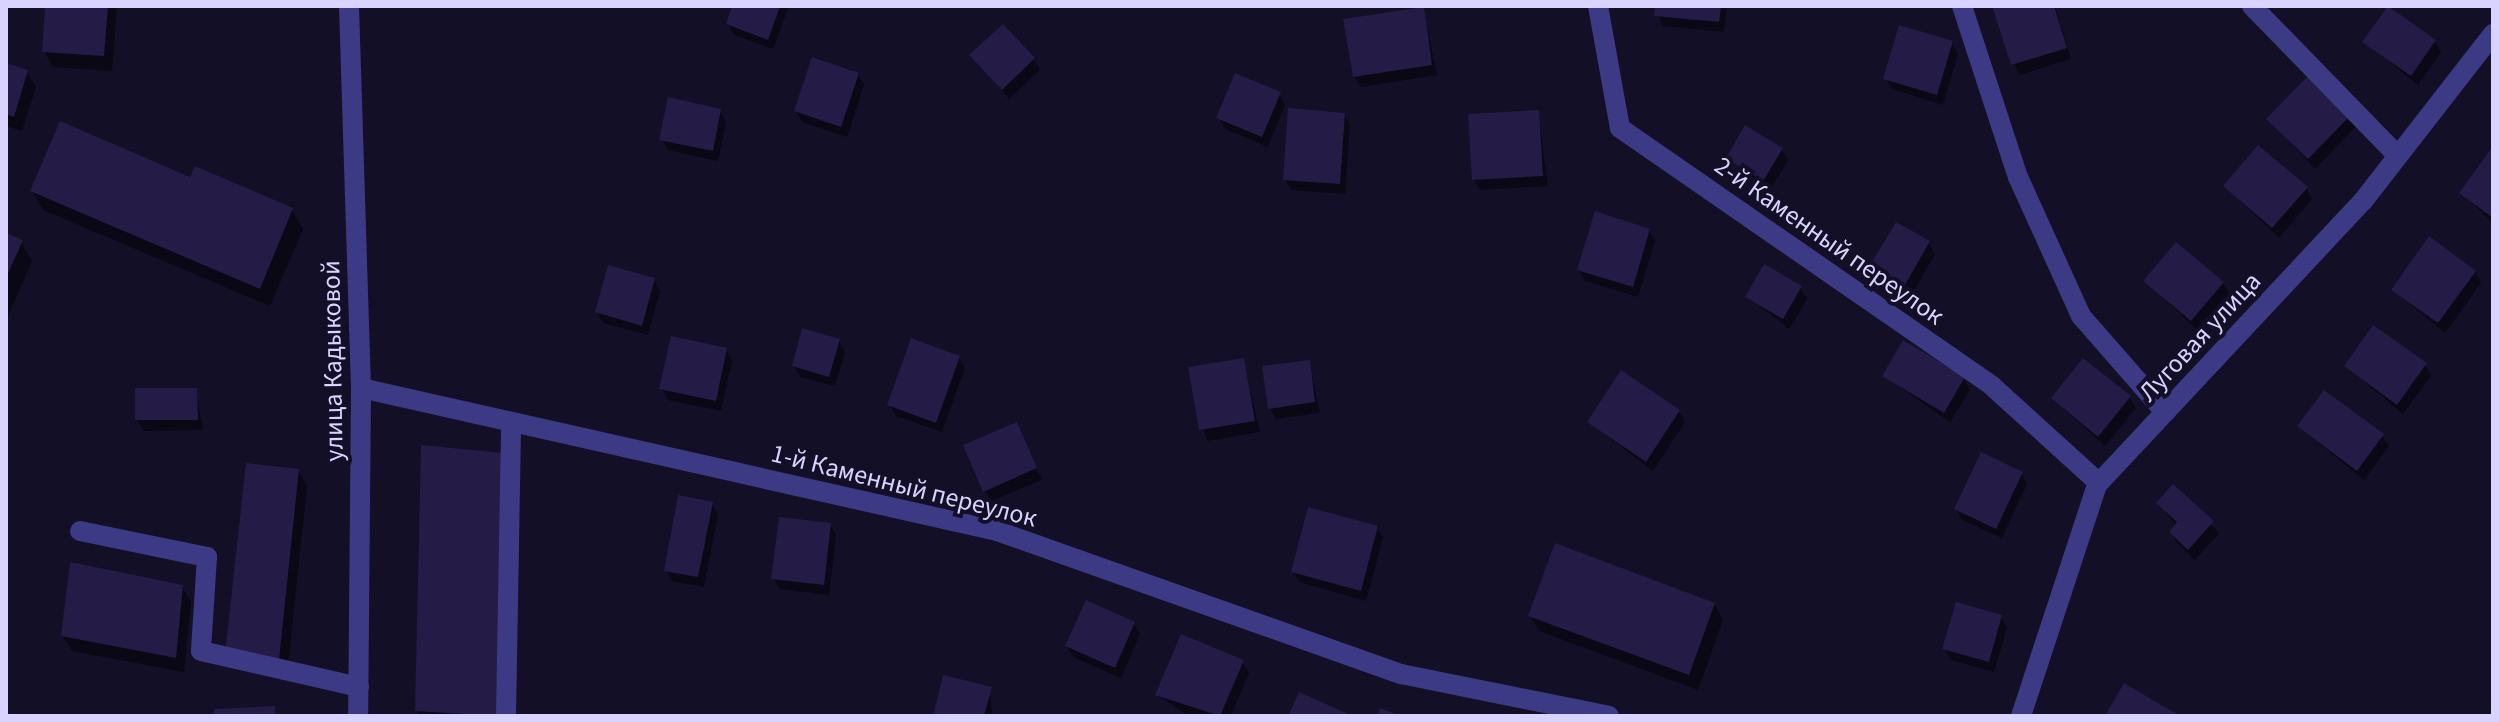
<!DOCTYPE html>
<meta charset="utf-8">
<style>
body{margin:0}
#map{position:relative;width:2499px;height:722px;overflow:hidden;background:#130f26;font-family:"Source Sans 3",sans-serif}
div>[style]{position:absolute}
.shadow>*{inset:0;background:#0007}
.building>*{inset:0;background:#241b47}
.service>*{height:20px;margin:-10px;padding:0 10px;transform-origin:10px;border-radius:10px;background:#3d3a85}
.minor>*{height:20px;margin:-10px;padding:0 10px;transform-origin:10px;border-radius:10px;background:#3d3a85}
span{translate:-50% -50%;white-space:nowrap;text-align:center;line-height:1.15;-webkit-text-stroke:8px #130f26;paint-order:stroke}
.street-label{font-size:26px;color:#d9d4ff}
.frame{position:absolute;inset:0;border:8px solid #d9d4ff;pointer-events:none}
</style>
<div id="map">
<div class="shadow">
<div style="clip-path:polygon(47px 6px,117px 6px,112px 71px,53px 67px,44px 51px)"></div>
<div style="clip-path:polygon(735px 6px,789px 6px,773px 49px,734px 35px,728px 24px)"></div>
<div style="clip-path:polygon(1657px 6px,1727px 6px,1724px 32px,1662px 26px)"></div>
<div style="clip-path:polygon(1994px 6px,2055px 6px,2071px 59px,2019px 75px)"></div>
<div style="clip-path:polygon(1423px 9px,1437px 75px,1361px 87px,1354px 76px)"></div>
<div style="clip-path:polygon(2435px 41px,2441px 52px,2418px 85px,2365px 42px)"></div>
<div style="clip-path:polygon(1952px 43px,1958px 54px,1943px 105px,1892px 89px,1885px 78px)"></div>
<div style="clip-path:polygon(972px 55px,1034px 59px,1040px 70px,1009px 99px)"></div>
<div style="clip-path:polygon(6px 65px,27px 72px,36px 87px,22px 131px,6px 126px)"></div>
<div style="clip-path:polygon(858px 75px,864px 85px,847px 137px,802px 122px,796px 111px)"></div>
<div style="clip-path:polygon(2310px 76px,2356px 126px,2315px 169px,2269px 119px)"></div>
<div style="clip-path:polygon(1279px 94px,1285px 105px,1268px 147px,1225px 129px,1219px 118px)"></div>
<div style="clip-path:polygon(720px 111px,726px 122px,718px 161px,668px 150px,662px 139px)"></div>
<div style="clip-path:polygon(1538px 112px,1548px 186px,1480px 190px,1474px 179px)"></div>
<div style="clip-path:polygon(1343px 114px,1350px 125px,1345px 194px,1291px 190px,1285px 179px)"></div>
<div style="clip-path:polygon(1781px 149px,1788px 160px,1770px 190px,1728px 158px)"></div>
<div style="clip-path:polygon(2493px 150px,2493px 223px,2462px 193px)"></div>
<div style="clip-path:polygon(2225px 186px,2306px 188px,2312px 199px,2279px 238px)"></div>
<div style="clip-path:polygon(32px 191px,292px 210px,303px 229px,270px 306px,43px 210px)"></div>
<div style="clip-path:polygon(1649px 230px,1655px 241px,1638px 297px,1585px 281px,1579px 270px)"></div>
<div style="clip-path:polygon(6px 235px,21px 242px,32px 261px,6px 321px)"></div>
<div style="clip-path:polygon(1929px 243px,1935px 254px,1912px 294px,1873px 265px)"></div>
<div style="clip-path:polygon(2475px 272px,2481px 283px,2445px 333px,2393px 290px)"></div>
<div style="clip-path:polygon(654px 280px,660px 291px,648px 335px,603px 323px,597px 312px)"></div>
<div style="clip-path:polygon(2146px 282px,2223px 283px,2229px 294px,2198px 331px)"></div>
<div style="clip-path:polygon(1801px 288px,1807px 299px,1789px 329px,1748px 297px)"></div>
<div style="clip-path:polygon(839px 341px,845px 352px,835px 386px,800px 377px,794px 366px)"></div>
<div style="clip-path:polygon(726px 350px,732px 361px,721px 411px,668px 400px,662px 389px)"></div>
<div style="clip-path:polygon(959px 357px,965px 368px,942px 432px,896px 416px,890px 405px)"></div>
<div style="clip-path:polygon(1243px 360px,1260px 432px,1207px 441px,1190px 369px)"></div>
<div style="clip-path:polygon(1309px 362px,1320px 413px,1276px 419px,1270px 408px)"></div>
<div style="clip-path:polygon(2425px 365px,2431px 376px,2403px 414px,2346px 366px)"></div>
<div style="clip-path:polygon(1884px 376px,1964px 379px,1970px 390px,1950px 422px)"></div>
<div style="clip-path:polygon(196px 390px,203px 430px,144px 431px,137px 420px)"></div>
<div style="clip-path:polygon(2129px 397px,2136px 408px,2105px 446px,2053px 399px)"></div>
<div style="clip-path:polygon(1679px 411px,1685px 422px,1653px 471px,1589px 422px)"></div>
<div style="clip-path:polygon(2299px 427px,2382px 436px,2389px 446px,2364px 480px)"></div>
<div style="clip-path:polygon(1022px 435px,1042px 480px,991px 501px,985px 491px)"></div>
<div style="clip-path:polygon(298px 471px,307px 486px,287px 675px,236px 669px)"></div>
<div style="clip-path:polygon(2021px 473px,2027px 484px,2002px 538px,1962px 520px,1956px 509px)"></div>
<div style="clip-path:polygon(2173px 486px,2219px 533px,2195px 560px,2177px 543px,2171px 533px,2177px 526px,2158px 503px)"></div>
<div style="clip-path:polygon(712px 504px,718px 515px,704px 587px,672px 581px,666px 570px)"></div>
<div style="clip-path:polygon(830px 525px,836px 535px,829px 595px,780px 589px,773px 578px)"></div>
<div style="clip-path:polygon(1377px 527px,1383px 538px,1366px 601px,1299px 582px,1293px 571px)"></div>
<div style="clip-path:polygon(182px 587px,191px 602px,184px 672px,72px 651px,63px 636px)"></div>
<div style="clip-path:polygon(1714px 604px,1723px 620px,1698px 690px,1539px 631px,1530px 616px)"></div>
<div style="clip-path:polygon(2001px 617px,2007px 628px,1994px 672px,1951px 660px,1945px 649px)"></div>
<div style="clip-path:polygon(1134px 624px,1140px 634px,1121px 678px,1073px 657px,1067px 646px)"></div>
<div style="clip-path:polygon(1242px 662px,1249px 673px,1231px 716px,1188px 716px,1158px 695px)"></div>
<div style="clip-path:polygon(990px 689px,992px 716px,935px 716px)"></div>
<div style="clip-path:polygon(417px 710px,508px 716px,420px 716px)"></div>
</div>
<div class="building">
<div style="clip-path:polygon(45px 6px,108px 6px,104px 56px,42px 52px)"></div>
<div style="clip-path:polygon(732px 6px,780px 6px,768px 40px,726px 24px)"></div>
<div style="clip-path:polygon(1655px 6px,1721px 6px,1719px 22px,1654px 16px)"></div>
<div style="clip-path:polygon(1992px 6px,2054px 6px,2067px 48px,2011px 65px)"></div>
<div style="clip-path:polygon(2388px 6px,2436px 40px,2411px 76px,2362px 42px)"></div>
<div style="clip-path:polygon(1424px 7px,1432px 65px,1353px 77px,1343px 19px)"></div>
<div style="clip-path:polygon(1003px 24px,1035px 58px,1002px 90px,969px 55px)"></div>
<div style="clip-path:polygon(1899px 25px,1953px 41px,1937px 95px,1883px 79px)"></div>
<div style="clip-path:polygon(812px 57px,859px 73px,841px 127px,794px 111px)"></div>
<div style="clip-path:polygon(6px 63px,28px 70px,14px 117px,6px 114px)"></div>
<div style="clip-path:polygon(1235px 73px,1281px 92px,1262px 137px,1216px 118px)"></div>
<div style="clip-path:polygon(2310px 74px,2352px 114px,2308px 159px,2266px 119px)"></div>
<div style="clip-path:polygon(668px 97px,721px 109px,713px 151px,659px 140px)"></div>
<div style="clip-path:polygon(1288px 108px,1345px 113px,1340px 184px,1283px 180px)"></div>
<div style="clip-path:polygon(1539px 110px,1543px 176px,1472px 180px,1468px 114px)"></div>
<div style="clip-path:polygon(60px 121px,190px 177px,195px 166px,293px 208px,260px 289px,30px 191px)"></div>
<div style="clip-path:polygon(1745px 125px,1783px 148px,1763px 181px,1726px 158px)"></div>
<div style="clip-path:polygon(2258px 145px,2308px 187px,2272px 228px,2223px 186px)"></div>
<div style="clip-path:polygon(2493px 146px,2493px 218px,2459px 193px)"></div>
<div style="clip-path:polygon(1595px 211px,1650px 229px,1633px 287px,1577px 270px)"></div>
<div style="clip-path:polygon(1896px 222px,1930px 241px,1905px 285px,1870px 265px)"></div>
<div style="clip-path:polygon(6px 233px,23px 240px,6px 278px)"></div>
<div style="clip-path:polygon(2429px 236px,2476px 271px,2438px 323px,2391px 290px)"></div>
<div style="clip-path:polygon(2176px 242px,2224px 282px,2191px 321px,2143px 281px)"></div>
<div style="clip-path:polygon(1764px 264px,1802px 286px,1783px 319px,1745px 297px)"></div>
<div style="clip-path:polygon(608px 265px,655px 278px,642px 326px,595px 312px)"></div>
<div style="clip-path:polygon(2373px 325px,2427px 363px,2397px 405px,2344px 366px)"></div>
<div style="clip-path:polygon(802px 328px,840px 339px,829px 377px,792px 366px)"></div>
<div style="clip-path:polygon(671px 336px,727px 348px,716px 401px,659px 389px)"></div>
<div style="clip-path:polygon(911px 338px,960px 356px,936px 423px,887px 405px)"></div>
<div style="clip-path:polygon(1903px 340px,1965px 377px,1944px 413px,1882px 376px)"></div>
<div style="clip-path:polygon(1244px 358px,1255px 421px,1199px 430px,1188px 367px)"></div>
<div style="clip-path:polygon(2083px 358px,2131px 396px,2098px 437px,2051px 398px)"></div>
<div style="clip-path:polygon(1310px 360px,1315px 402px,1268px 409px,1262px 366px)"></div>
<div style="clip-path:polygon(1621px 370px,1680px 410px,1646px 462px,1587px 422px)"></div>
<div style="clip-path:polygon(135px 388px,197px 388px,198px 420px,135px 420px)"></div>
<div style="clip-path:polygon(2324px 390px,2384px 434px,2357px 471px,2297px 426px)"></div>
<div style="clip-path:polygon(1017px 422px,1037px 468px,983px 492px,963px 445px)"></div>
<div style="clip-path:polygon(421px 445px,504px 453px,497px 716px,415px 711px)"></div>
<div style="clip-path:polygon(1981px 452px,2023px 472px,1996px 529px,1954px 509px)"></div>
<div style="clip-path:polygon(246px 463px,299px 469px,279px 660px,225px 654px)"></div>
<div style="clip-path:polygon(2173px 484px,2214px 521px,2188px 550px,2169px 532px,2177px 522px,2156px 503px)"></div>
<div style="clip-path:polygon(678px 495px,713px 502px,698px 577px,664px 571px)"></div>
<div style="clip-path:polygon(1308px 507px,1378px 526px,1361px 591px,1291px 572px)"></div>
<div style="clip-path:polygon(779px 517px,831px 523px,824px 585px,771px 579px)"></div>
<div style="clip-path:polygon(1555px 543px,1715px 603px,1689px 675px,1528px 616px)"></div>
<div style="clip-path:polygon(70px 562px,183px 585px,176px 658px,61px 636px)"></div>
<div style="clip-path:polygon(1086px 600px,1135px 622px,1115px 668px,1065px 646px)"></div>
<div style="clip-path:polygon(1956px 602px,2002px 615px,1989px 662px,1942px 649px)"></div>
<div style="clip-path:polygon(1181px 634px,1244px 660px,1220px 716px,1155px 695px)"></div>
<div style="clip-path:polygon(943px 675px,992px 687px,984px 716px,933px 716px)"></div>
<div style="clip-path:polygon(2124px 683px,2180px 716px,2105px 716px)"></div>
<div style="clip-path:polygon(1299px 692px,1353px 716px,1288px 716px)"></div>
<div style="clip-path:polygon(275px 706px,275px 716px,214px 716px,214px 709px)"></div>
<div style="clip-path:polygon(1380px 708px,1402px 716px,1377px 716px)"></div>
</div>
<div class="service">
<div style="left:2252px;top:6px;width:209px;rotate:45.8deg"></div>
<div style="left:80px;top:531px;width:130px;rotate:11.6deg"></div>
<div style="left:207px;top:557px;width:94px;rotate:93.7deg"></div>
<div style="left:201px;top:651px;width:162px;rotate:12.8deg"></div>
<div style="left:506px;top:716px;width:294px;rotate:-89deg"></div>
</div>
<div class="minor">
<div style="left:349px;top:6px;width:382px;rotate:88.2deg"></div>
<div style="left:361px;top:388px;width:328px;rotate:90.5deg"></div>
<div style="left:1598px;top:6px;width:124px;rotate:79.8deg"></div>
<div style="left:1620px;top:128px;width:453px;rotate:34.7deg"></div>
<div style="left:1992px;top:386px;width:144px;rotate:42.2deg"></div>
<div style="left:1962px;top:6px;width:180px;rotate:71.9deg"></div>
<div style="left:2018px;top:177px;width:153px;rotate:65.6deg"></div>
<div style="left:2081px;top:316px;width:128px;rotate:48.8deg"></div>
<div style="left:361px;top:388px;width:652px;rotate:12.67deg"></div>
<div style="left:997px;top:531px;width:429px;rotate:19.5deg"></div>
<div style="left:1401px;top:674px;width:212px;rotate:11.4deg"></div>
<div style="left:2021px;top:716px;width:243px;rotate:-71.8deg"></div>
<div style="left:2097px;top:485px;width:389px;rotate:-46.9deg"></div>
<div style="left:2363px;top:201px;width:212px;rotate:-52.1deg"></div>
</div>
<div class="street-label">
<span style="left:1829px;top:241px;rotate:35deg">2-й Каменный переулок</span>
<span style="left:2200px;top:337px;rotate:-47deg">Луговая улица</span>
<span style="left:333px;top:361px;rotate:-91deg">улица Кадыковой</span>
<span style="left:904px;top:486px;rotate:14deg">1-й Каменный переулок</span>
</div>
<div class="frame"></div>
</div>
